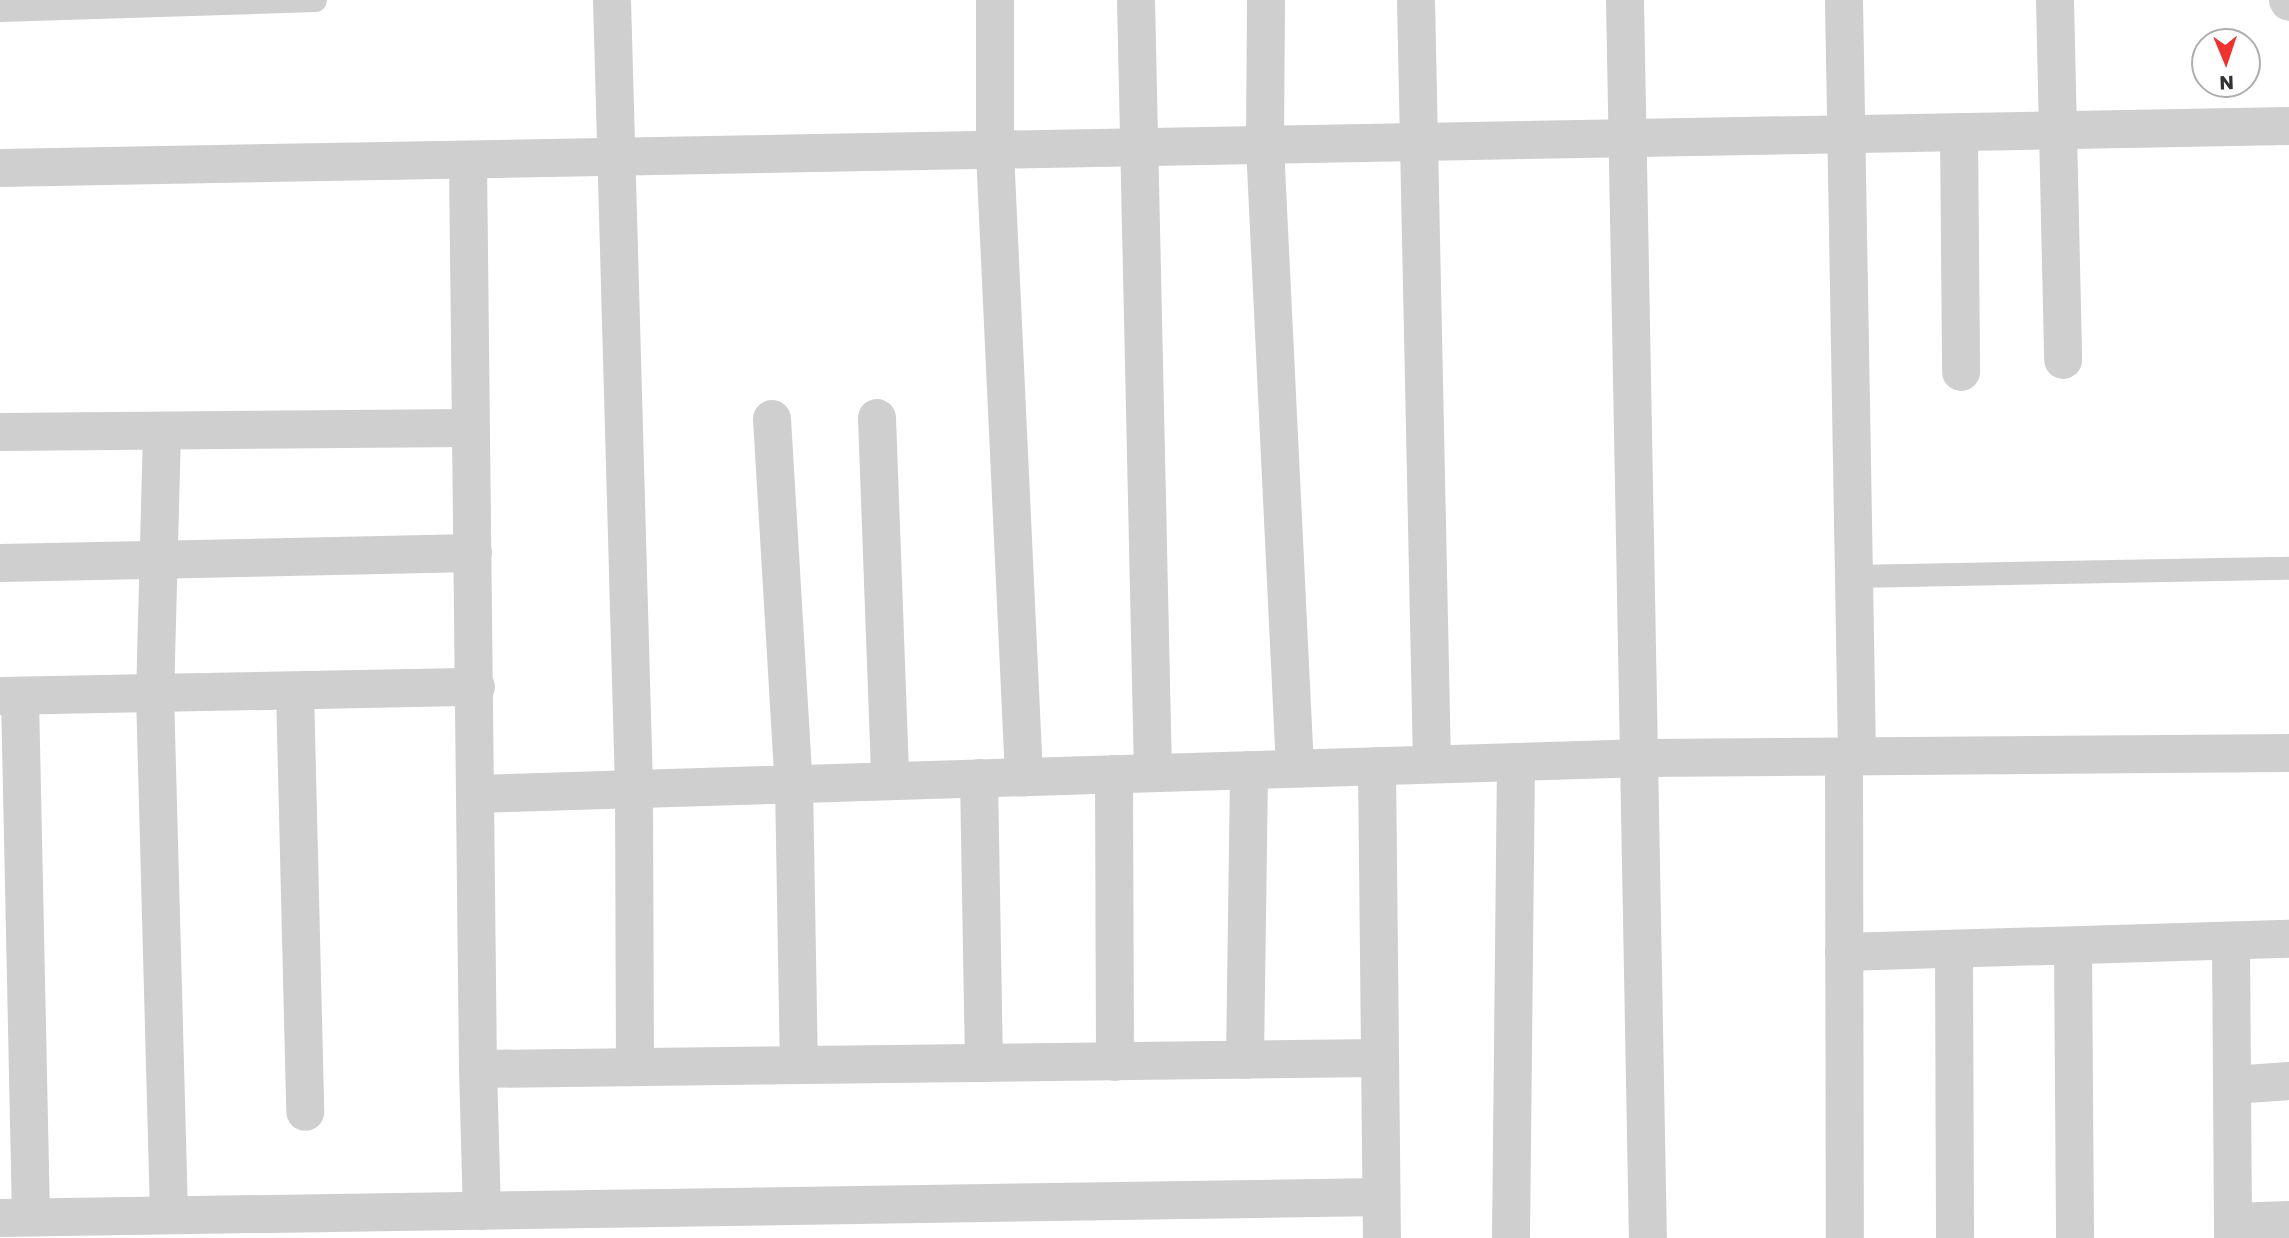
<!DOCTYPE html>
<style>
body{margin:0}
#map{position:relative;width:2289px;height:1238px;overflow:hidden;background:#fff;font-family:Poppins,sans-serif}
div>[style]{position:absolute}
.lane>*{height:23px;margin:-11.5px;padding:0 11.5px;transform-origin:11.5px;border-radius:11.5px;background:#cfcfcf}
.street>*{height:38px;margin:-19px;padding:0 19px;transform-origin:19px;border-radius:19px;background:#cfcfcf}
span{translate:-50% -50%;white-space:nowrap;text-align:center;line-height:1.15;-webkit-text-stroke:7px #fff;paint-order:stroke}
.north{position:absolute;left:2191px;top:28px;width:70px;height:70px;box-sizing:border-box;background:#fff;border:2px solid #adadad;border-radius:50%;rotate:178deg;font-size:19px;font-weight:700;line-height:28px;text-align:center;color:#323232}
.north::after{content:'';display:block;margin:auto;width:24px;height:32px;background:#ee322f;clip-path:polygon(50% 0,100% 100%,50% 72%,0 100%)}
</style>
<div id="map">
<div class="lane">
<div style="left:0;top:10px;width:315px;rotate:-1.8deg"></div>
<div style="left:1854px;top:576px;width:435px;rotate:-1.1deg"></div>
</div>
<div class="street">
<div style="left:612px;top:0;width:789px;rotate:88.4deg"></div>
<div style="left:634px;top:789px;width:278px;rotate:89.8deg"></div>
<div style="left:995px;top:0;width:152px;rotate:90deg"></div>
<div style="left:995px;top:152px;width:626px;rotate:87.34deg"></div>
<div style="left:1136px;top:0;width:773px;rotate:88.74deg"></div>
<div style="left:1266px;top:0;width:146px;rotate:90.4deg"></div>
<div style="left:1265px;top:146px;width:623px;rotate:87.24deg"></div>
<div style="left:1416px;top:0;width:764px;rotate:88.8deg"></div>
<div style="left:1625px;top:0;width:1238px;rotate:88.94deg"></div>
<div style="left:1844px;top:0;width:756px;rotate:89.01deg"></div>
<div style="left:2055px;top:0;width:360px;rotate:88.7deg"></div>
<div style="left:2288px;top:0;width:2px;rotate:63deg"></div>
<div style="left:1959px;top:132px;width:240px;rotate:89.5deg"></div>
<div style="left:468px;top:161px;width:908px;rotate:89.37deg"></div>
<div style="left:478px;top:1069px;width:902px;rotate:-0.7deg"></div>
<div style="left:0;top:168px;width:2289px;rotate:-1.05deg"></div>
<div style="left:877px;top:418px;width:363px;rotate:87.9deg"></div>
<div style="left:772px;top:419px;width:366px;rotate:86.6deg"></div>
<div style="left:794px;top:784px;width:281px;rotate:89deg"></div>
<div style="left:162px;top:431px;width:262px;rotate:91.5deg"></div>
<div style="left:155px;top:693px;width:522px;rotate:88.46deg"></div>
<div style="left:0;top:432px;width:470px;rotate:-0.5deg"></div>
<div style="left:0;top:563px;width:473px;rotate:-1.2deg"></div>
<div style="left:295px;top:691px;width:421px;rotate:88.6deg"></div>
<div style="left:0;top:696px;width:476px;rotate:-1.1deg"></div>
<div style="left:20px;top:696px;width:521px;rotate:88.79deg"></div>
<div style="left:1844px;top:757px;width:481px;rotate:89.9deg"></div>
<div style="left:1377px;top:766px;width:472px;rotate:89.4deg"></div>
<div style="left:1114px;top:774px;width:288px;rotate:89.8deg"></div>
<div style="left:979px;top:778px;width:285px;rotate:89deg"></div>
<div style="left:475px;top:794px;width:1170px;rotate:-1.76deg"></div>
<div style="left:1644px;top:758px;width:645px;rotate:-0.44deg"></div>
<div style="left:2231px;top:941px;width:297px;rotate:89.6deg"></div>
<div style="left:2073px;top:946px;width:292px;rotate:89.6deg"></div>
<div style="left:1954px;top:949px;width:289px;rotate:89.8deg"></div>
<div style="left:1844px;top:952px;width:445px;rotate:-1.7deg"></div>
<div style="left:1245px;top:1060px;width:290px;rotate:-89.2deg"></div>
<div style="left:478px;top:1069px;width:142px;rotate:88.4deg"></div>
<div style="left:2232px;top:1085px;width:57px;rotate:-4deg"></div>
<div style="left:0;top:1218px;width:1381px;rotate:-0.87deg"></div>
<div style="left:2233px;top:1222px;width:56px;rotate:-2deg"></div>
<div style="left:1511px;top:1238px;width:476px;rotate:-89.4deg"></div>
</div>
<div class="north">N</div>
</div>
